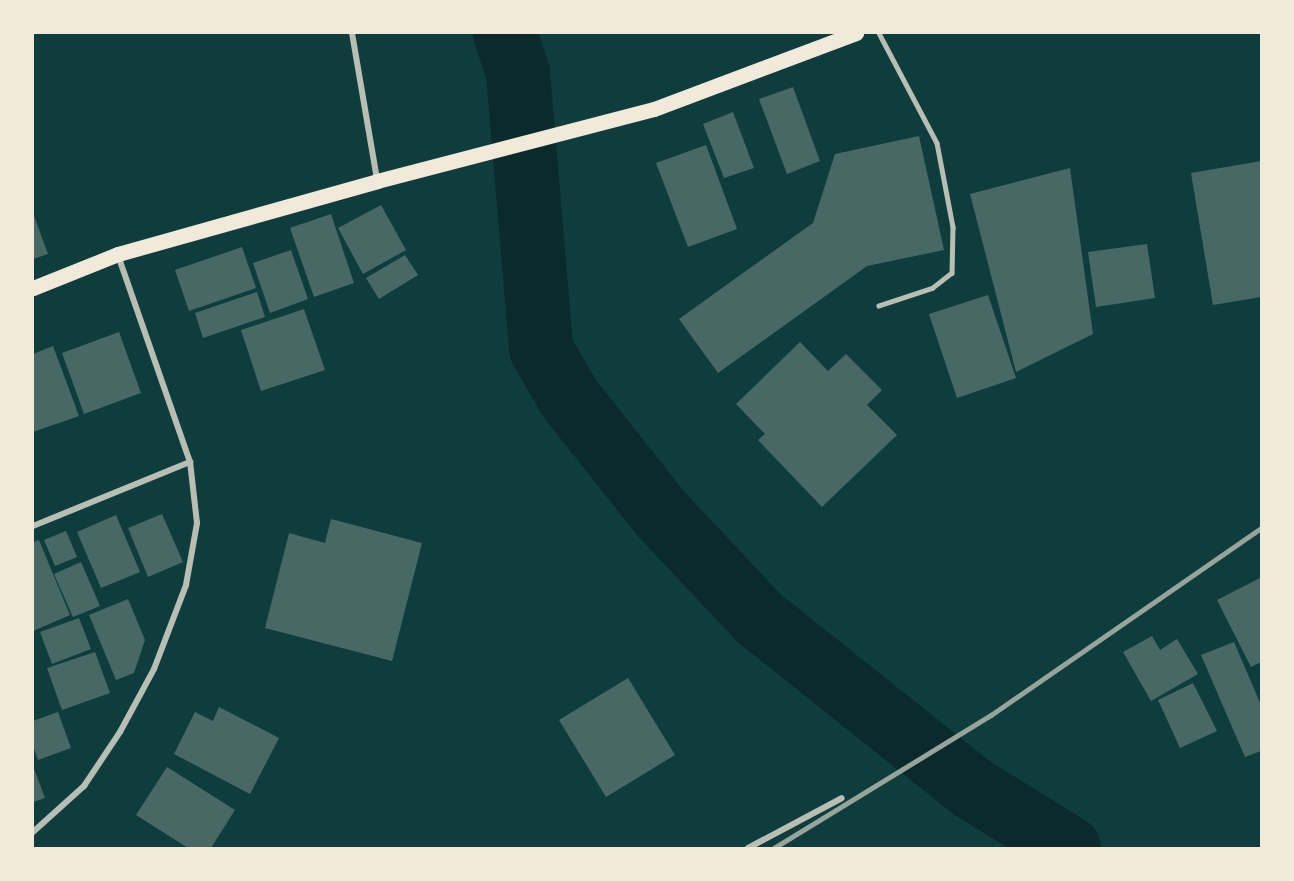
<!DOCTYPE html>
<style>
body{margin:0}
#map{position:relative;width:1294px;height:881px;overflow:hidden;background:#0f3d3e;font-family:Overpass,sans-serif}
div>[style]{position:absolute}
.river>*{height:64px;margin:-32px;padding:0 32px;transform-origin:32px;border-radius:32px;background:#0a2a2b}
.building>*{inset:0;background:#486865}
.service>*{height:4.5px;margin:-2.25px;padding:0 2.25px;transform-origin:2.25px;border-radius:2.25px;background:#b8beb3}
.minor>*{height:6px;margin:-3px;padding:0 3px;transform-origin:3px;border-radius:3px;background:#b8beb3}
.primary>*{height:15px;margin:-7.5px;padding:0 7.5px;transform-origin:7.5px;border-radius:7.5px;background:#f1e9da}
.rail>*{height:4.5px;margin:-2.25px;padding:0 2.25px;transform-origin:2.25px;border-radius:2.25px;background:#97a49c}
span{translate:-50% -50%;white-space:nowrap;text-align:center;line-height:1.15;-webkit-text-stroke:4.5px #f1e9da;paint-order:stroke}
.frame{position:absolute;inset:0;border:34px solid #f1e9da;pointer-events:none}
</style>
<div id="map">
<div class="river">
<div style="left:505px;top:33px;width:42px;rotate:72deg"></div>
<div style="left:518px;top:73px;width:277px;rotate:85.2deg"></div>
<div style="left:541px;top:349px;width:58px;rotate:59.9deg"></div>
<div style="left:570px;top:399px;width:148px;rotate:51.6deg"></div>
<div style="left:662px;top:515px;width:141px;rotate:46.7deg"></div>
<div style="left:759px;top:618px;width:273px;rotate:38.6deg"></div>
<div style="left:972px;top:788px;width:114px;rotate:31.7deg"></div>
</div>
<div class="building">
<div style="clip-path:polygon(793px 87px,820px 161px,787px 174px,759px 99px)"></div>
<div style="clip-path:polygon(733px 112px,754px 168px,724px 178px,703px 124px)"></div>
<div style="clip-path:polygon(919px 136px,944px 250px,867px 266px,718px 373px,679px 319px,813px 223px,835px 154px)"></div>
<div style="clip-path:polygon(706px 145px,737px 229px,688px 247px,656px 163px)"></div>
<div style="clip-path:polygon(1261px 161px,1261px 297px,1213px 305px,1191px 173px)"></div>
<div style="clip-path:polygon(1070px 168px,1093px 334px,1016px 372px,970px 194px)"></div>
<div style="clip-path:polygon(381px 205px,406px 250px,363px 274px,338px 228px)"></div>
<div style="clip-path:polygon(33px 213px,48px 254px,33px 259px)"></div>
<div style="clip-path:polygon(331px 214px,354px 283px,314px 297px,290px 228px)"></div>
<div style="clip-path:polygon(1147px 244px,1155px 298px,1096px 307px,1088px 252px)"></div>
<div style="clip-path:polygon(242px 247px,256px 288px,189px 311px,175px 270px)"></div>
<div style="clip-path:polygon(291px 250px,308px 299px,270px 313px,253px 263px)"></div>
<div style="clip-path:polygon(405px 255px,418px 275px,379px 299px,366px 278px)"></div>
<div style="clip-path:polygon(257px 292px,265px 317px,203px 338px,195px 313px)"></div>
<div style="clip-path:polygon(988px 295px,1016px 378px,957px 398px,929px 314px)"></div>
<div style="clip-path:polygon(304px 309px,325px 370px,261px 391px,241px 330px)"></div>
<div style="clip-path:polygon(119px 332px,141px 393px,84px 414px,62px 353px)"></div>
<div style="clip-path:polygon(800px 342px,828px 371px,846px 354px,882px 390px,867px 405px,897px 435px,822px 507px,758px 440px,765px 434px,736px 404px)"></div>
<div style="clip-path:polygon(53px 346px,79px 416px,33px 432px,33px 354px)"></div>
<div style="clip-path:polygon(162px 514px,183px 562px,148px 577px,128px 528px)"></div>
<div style="clip-path:polygon(116px 515px,140px 572px,101px 588px,77px 532px)"></div>
<div style="clip-path:polygon(331px 519px,422px 543px,392px 661px,265px 628px,289px 533px,325px 543px)"></div>
<div style="clip-path:polygon(66px 531px,77px 557px,55px 566px,44px 540px)"></div>
<div style="clip-path:polygon(39px 540px,70px 615px,33px 631px,33px 542px)"></div>
<div style="clip-path:polygon(81px 562px,100px 606px,73px 617px,54px 574px)"></div>
<div style="clip-path:polygon(1260px 578px,1261px 662px,1251px 667px,1217px 600px)"></div>
<div style="clip-path:polygon(128px 599px,145px 640px,134px 673px,116px 680px,89px 615px)"></div>
<div style="clip-path:polygon(79px 618px,91px 649px,52px 664px,40px 632px)"></div>
<div style="clip-path:polygon(1152px 636px,1160px 650px,1177px 639px,1198px 674px,1151px 701px,1123px 652px)"></div>
<div style="clip-path:polygon(1234px 642px,1261px 705px,1261px 751px,1245px 757px,1201px 655px)"></div>
<div style="clip-path:polygon(95px 652px,110px 693px,62px 710px,47px 668px)"></div>
<div style="clip-path:polygon(628px 678px,675px 755px,606px 797px,559px 720px)"></div>
<div style="clip-path:polygon(1193px 683px,1217px 731px,1180px 748px,1158px 700px)"></div>
<div style="clip-path:polygon(219px 707px,279px 738px,250px 794px,174px 754px,195px 712px,213px 721px)"></div>
<div style="clip-path:polygon(58px 712px,71px 748px,38px 760px,33px 746px,33px 721px)"></div>
<div style="clip-path:polygon(33px 766px,45px 798px,33px 802px)"></div>
<div style="clip-path:polygon(167px 767px,235px 810px,211px 848px,188px 848px,136px 815px)"></div>
</div>
<div class="service">
<div style="left:879px;top:33px;width:124px;rotate:62.2deg"></div>
<div style="left:937px;top:143px;width:86px;rotate:79.2deg"></div>
<div style="left:953px;top:227px;width:46px;rotate:91.2deg"></div>
<div style="left:952px;top:273px;width:24px;rotate:142deg"></div>
<div style="left:933px;top:288px;width:57px;rotate:161.6deg"></div>
</div>
<div class="minor">
<div style="left:352px;top:33px;width:149px;rotate:80.3deg"></div>
<div style="left:33px;top:526px;width:170px;rotate:-22.2deg"></div>
<div style="left:33px;top:832px;width:69px;rotate:-42deg"></div>
<div style="left:84px;top:786px;width:65px;rotate:-56.3deg"></div>
<div style="left:120px;top:732px;width:72px;rotate:-61.6deg"></div>
<div style="left:154px;top:669px;width:90px;rotate:-69.1deg"></div>
<div style="left:186px;top:585px;width:63px;rotate:-79.9deg"></div>
<div style="left:197px;top:523px;width:61px;rotate:-96.5deg"></div>
<div style="left:190px;top:462px;width:219px;rotate:-109.2deg"></div>
<div style="left:748px;top:848px;width:106px;rotate:-28deg"></div>
</div>
<div class="primary">
<div style="left:33px;top:288px;width:92px;rotate:-21.8deg"></div>
<div style="left:118px;top:254px;width:269px;rotate:-15.7deg"></div>
<div style="left:377px;top:181px;width:286px;rotate:-14.6deg"></div>
<div style="left:654px;top:109px;width:216px;rotate:-20.6deg"></div>
</div>
<div class="rail">
<div style="left:774px;top:848px;width:255px;rotate:-31.5deg"></div>
<div style="left:991px;top:715px;width:328px;rotate:-34.7deg"></div>
</div>
<div class="frame"></div>
</div>
